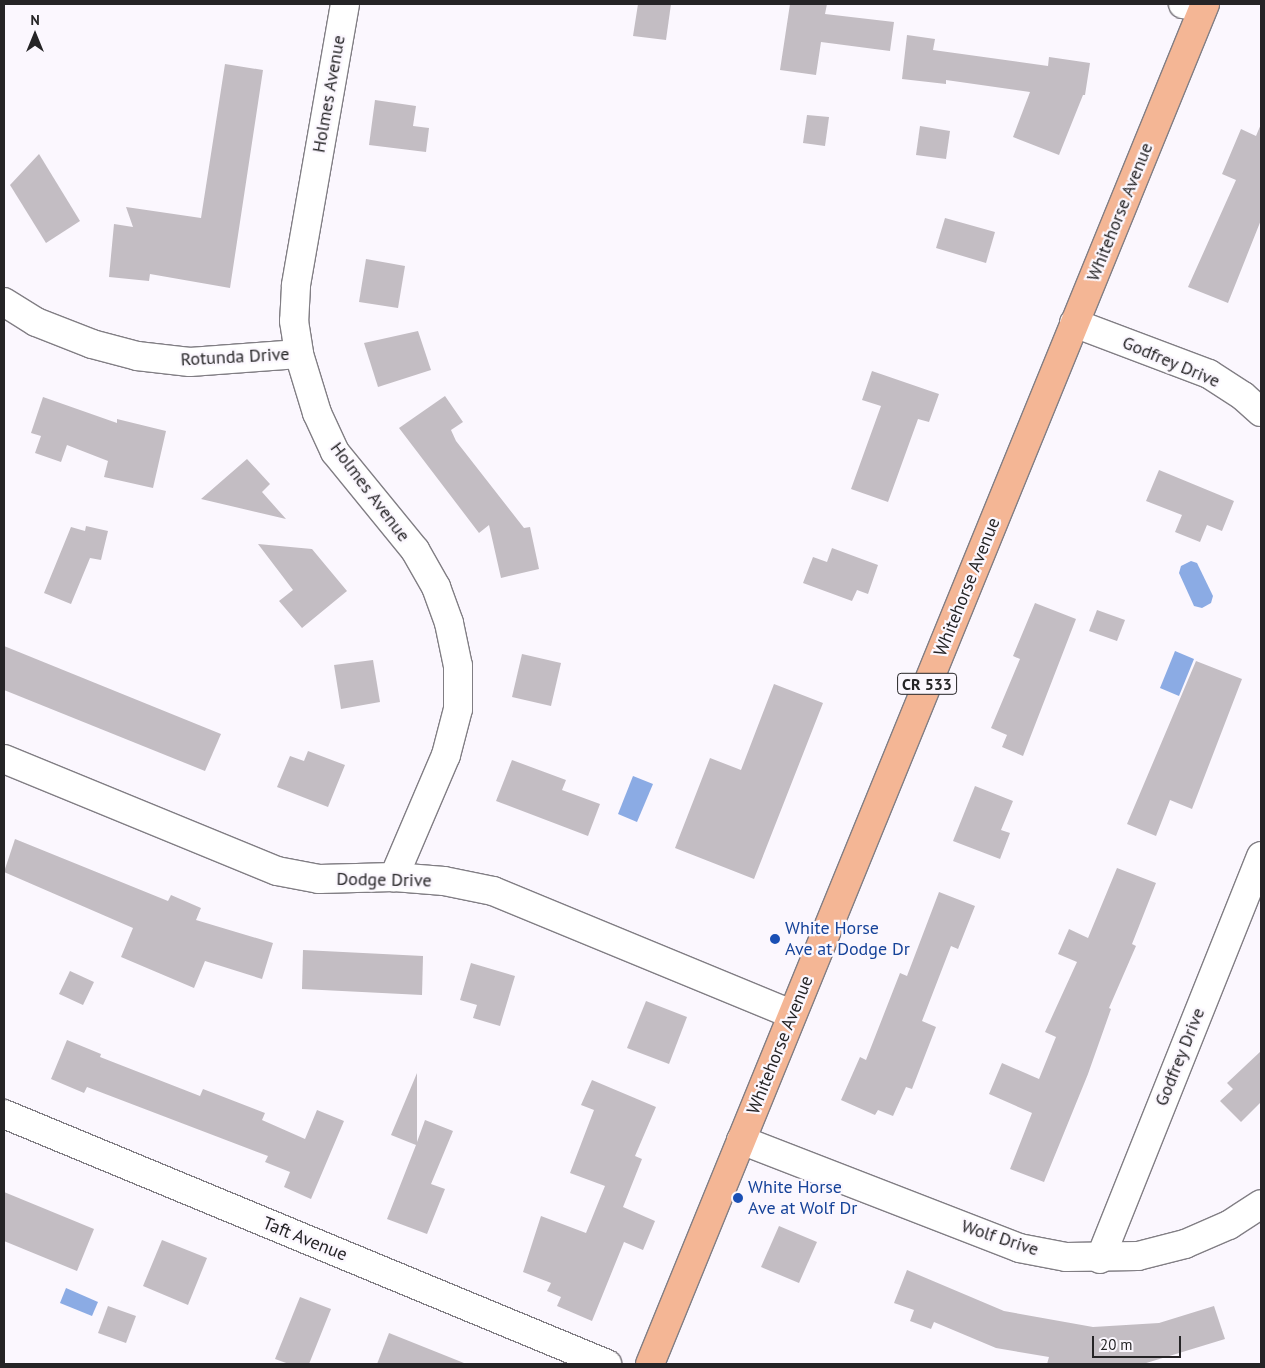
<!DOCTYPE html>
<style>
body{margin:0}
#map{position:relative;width:1265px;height:1368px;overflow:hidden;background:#fbf7fe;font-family:"PT Sans",sans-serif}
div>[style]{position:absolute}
.water>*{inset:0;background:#8babe4}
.building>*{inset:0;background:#c3bdc3}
.roads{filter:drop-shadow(1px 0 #817e84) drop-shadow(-1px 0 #817e84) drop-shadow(0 1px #817e84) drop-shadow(0 -1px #817e84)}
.street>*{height:28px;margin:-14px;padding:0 14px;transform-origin:14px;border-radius:14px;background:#fff}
.primary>*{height:28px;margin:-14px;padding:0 14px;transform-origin:14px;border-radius:14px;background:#f4b695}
.dots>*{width:14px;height:14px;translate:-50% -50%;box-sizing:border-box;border:2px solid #fbf7fe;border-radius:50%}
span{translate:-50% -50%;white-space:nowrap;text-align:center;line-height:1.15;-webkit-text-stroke:4.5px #fbf7fe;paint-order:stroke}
.shield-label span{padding:1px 4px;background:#fbf7fe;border:1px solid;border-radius:4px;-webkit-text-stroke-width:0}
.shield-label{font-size:16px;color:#252426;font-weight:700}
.street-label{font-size:18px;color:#252426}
.transit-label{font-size:18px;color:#164399}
.left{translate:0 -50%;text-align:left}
.frame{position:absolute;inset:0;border:5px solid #252426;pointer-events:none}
.north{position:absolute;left:10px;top:10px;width:50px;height:50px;-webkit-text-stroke:4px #fbf7fe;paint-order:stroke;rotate:0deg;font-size:14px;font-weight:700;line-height:20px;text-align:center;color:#252426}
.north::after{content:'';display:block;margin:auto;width:18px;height:22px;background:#252426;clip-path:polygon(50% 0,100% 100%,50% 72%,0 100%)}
.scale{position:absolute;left:1092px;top:1336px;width:89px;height:22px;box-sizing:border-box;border:2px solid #252426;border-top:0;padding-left:6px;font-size:15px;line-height:18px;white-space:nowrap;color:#252426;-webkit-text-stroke:4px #fbf7fe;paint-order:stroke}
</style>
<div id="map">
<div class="water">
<div style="clip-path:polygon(1191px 561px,1197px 563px,1213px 596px,1211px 603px,1202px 608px,1194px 606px,1179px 573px,1181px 566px)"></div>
<div style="clip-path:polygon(1175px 651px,1194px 659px,1179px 696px,1160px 688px)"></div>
<div style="clip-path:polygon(633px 776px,653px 784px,637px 822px,618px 814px)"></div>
<div style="clip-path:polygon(66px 1288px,98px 1302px,92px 1316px,60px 1303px)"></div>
</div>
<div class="building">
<div style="clip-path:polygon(638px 4px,671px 4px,666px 40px,633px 36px)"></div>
<div style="clip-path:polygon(790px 4px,827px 4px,825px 14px,894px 22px,890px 51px,821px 42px,816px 75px,780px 70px)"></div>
<div style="clip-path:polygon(907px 35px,935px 39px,933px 50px,1048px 66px,1049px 57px,1090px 63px,1085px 95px,1083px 95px,1059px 155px,1013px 137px,1030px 92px,946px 80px,946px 84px,902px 79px)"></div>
<div style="clip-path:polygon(225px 64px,263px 70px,230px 288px,150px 274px,149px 281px,109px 277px,114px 224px,133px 227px,126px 207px,201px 218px)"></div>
<div style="clip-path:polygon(375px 100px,416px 106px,413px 126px,429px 128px,426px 152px,369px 145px)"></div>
<div style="clip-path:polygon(807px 115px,829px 117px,825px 146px,803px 143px)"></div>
<div style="clip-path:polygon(1261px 124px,1261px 220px,1228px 303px,1188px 287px,1236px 180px,1222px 174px,1241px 129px,1256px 136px)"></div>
<div style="clip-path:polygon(920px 126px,950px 131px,946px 159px,916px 155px)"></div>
<div style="clip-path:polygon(39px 154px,80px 221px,46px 243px,10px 185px)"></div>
<div style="clip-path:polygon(945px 218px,995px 232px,986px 263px,936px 248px)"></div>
<div style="clip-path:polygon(366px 259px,405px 266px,398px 308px,359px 302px)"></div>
<div style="clip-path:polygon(418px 331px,431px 370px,378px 387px,364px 343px)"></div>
<div style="clip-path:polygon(872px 371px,939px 394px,929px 422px,918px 419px,888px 502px,851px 489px,881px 406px,862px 400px)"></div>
<div style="clip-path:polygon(445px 396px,463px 422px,451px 430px,456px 441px,524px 528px,530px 527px,539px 569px,501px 578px,489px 525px,479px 533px,399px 428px)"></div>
<div style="clip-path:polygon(43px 397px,117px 423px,117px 419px,166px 431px,153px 488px,104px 477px,108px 461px,67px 445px,61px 462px,35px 453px,41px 436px,31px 433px)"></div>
<div style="clip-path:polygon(247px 459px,270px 484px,262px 492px,286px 519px,201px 499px)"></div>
<div style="clip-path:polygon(1159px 470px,1234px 501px,1222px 531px,1207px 525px,1200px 542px,1175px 532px,1182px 515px,1146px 501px)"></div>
<div style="clip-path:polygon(86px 526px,108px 531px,101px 560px,90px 558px,71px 604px,44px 593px,71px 527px,85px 531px)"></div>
<div style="clip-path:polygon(258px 544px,312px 549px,347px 591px,302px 628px,279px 601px,293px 590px)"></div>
<div style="clip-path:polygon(832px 548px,878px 565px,868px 594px,857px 590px,852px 601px,803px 583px,813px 557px,827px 562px)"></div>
<div style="clip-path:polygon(1035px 603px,1076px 619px,1023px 756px,1002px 747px,1007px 735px,991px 728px,1020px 659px,1013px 656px)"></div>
<div style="clip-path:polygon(1097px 610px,1125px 620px,1117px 641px,1089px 631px)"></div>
<div style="clip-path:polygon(4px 646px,221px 734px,205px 771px,4px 690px)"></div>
<div style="clip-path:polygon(522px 654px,561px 663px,551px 706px,512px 697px)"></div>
<div style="clip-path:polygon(373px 660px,380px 702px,341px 709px,334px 665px)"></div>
<div style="clip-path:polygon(1196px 661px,1242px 679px,1192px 809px,1170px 800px,1156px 836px,1127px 824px)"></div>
<div style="clip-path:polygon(774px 684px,823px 703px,754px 879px,675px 848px,710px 758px,741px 770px)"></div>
<div style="clip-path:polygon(308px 751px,345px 765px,328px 807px,277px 787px,290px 756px,304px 761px)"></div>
<div style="clip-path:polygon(512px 760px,566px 780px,562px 790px,600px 804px,588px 836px,496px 801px)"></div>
<div style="clip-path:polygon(975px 786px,1013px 801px,1001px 830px,1010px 833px,1000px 859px,953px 841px)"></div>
<div style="clip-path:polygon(15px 839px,168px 901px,171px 895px,201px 908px,196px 920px,273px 943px,262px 979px,205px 961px,194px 988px,121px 957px,133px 928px,4px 872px)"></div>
<div style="clip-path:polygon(1117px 868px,1156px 883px,1132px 944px,1136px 946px,1109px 1008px,1111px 1009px,1088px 1074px,1044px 1182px,1010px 1169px,1032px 1113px,989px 1094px,1002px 1063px,1039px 1079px,1056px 1037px,1045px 1032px,1077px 962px,1058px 954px,1069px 929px,1088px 938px)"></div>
<div style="clip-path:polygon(939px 892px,975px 906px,958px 949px,951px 946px,922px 1021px,936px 1027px,912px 1089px,906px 1087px,893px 1116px,878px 1110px,875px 1115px,841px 1100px,860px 1057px,866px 1060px,900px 973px,907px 976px)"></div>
<div style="clip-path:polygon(303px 950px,423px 956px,422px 995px,302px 989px)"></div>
<div style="clip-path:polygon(471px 963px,515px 976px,500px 1026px,473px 1018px,477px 1005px,460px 1000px)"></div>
<div style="clip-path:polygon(70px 971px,94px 982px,83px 1005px,59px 994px)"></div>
<div style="clip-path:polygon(646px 1001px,687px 1017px,669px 1064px,627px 1048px)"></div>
<div style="clip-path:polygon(67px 1040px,101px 1054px,100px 1057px,200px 1096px,203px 1089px,265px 1113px,262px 1120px,305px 1139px,317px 1110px,344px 1121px,311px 1199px,284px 1187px,290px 1172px,265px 1162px,268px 1156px,87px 1087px,84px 1093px,51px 1079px)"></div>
<div style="clip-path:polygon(1261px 1051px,1261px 1102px,1241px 1122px,1220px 1101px,1233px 1089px,1227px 1083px)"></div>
<div style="clip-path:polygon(417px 1073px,417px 1142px,425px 1120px,453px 1131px,431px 1184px,445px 1189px,427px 1234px,387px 1219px,416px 1145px,391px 1135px)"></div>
<div style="clip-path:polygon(592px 1080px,656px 1107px,635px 1156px,642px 1159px,623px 1207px,655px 1221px,643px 1250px,624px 1242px,592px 1321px,557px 1306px,561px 1297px,547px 1291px,551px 1283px,523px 1272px,541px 1216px,586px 1233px,605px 1186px,570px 1173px,594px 1110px,581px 1105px)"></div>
<div style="clip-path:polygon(4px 1192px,94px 1229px,77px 1271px,4px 1241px)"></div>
<div style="clip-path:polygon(779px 1226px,817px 1242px,799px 1283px,761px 1267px)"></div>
<div style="clip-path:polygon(162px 1240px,207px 1258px,188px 1305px,143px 1286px)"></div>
<div style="clip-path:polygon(907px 1270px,1004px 1311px,1093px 1327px,1159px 1323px,1214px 1306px,1225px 1339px,1143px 1364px,1047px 1364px,1049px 1357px,996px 1348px,934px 1322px,931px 1329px,910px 1321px,914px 1310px,894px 1303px)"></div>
<div style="clip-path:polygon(300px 1297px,331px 1309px,309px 1364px,289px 1364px,275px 1359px)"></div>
<div style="clip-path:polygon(108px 1306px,136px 1316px,126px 1343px,98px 1333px)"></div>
<div style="clip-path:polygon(389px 1333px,464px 1363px,464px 1364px,377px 1364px)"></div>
</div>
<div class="roads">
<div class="street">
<div style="left:345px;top:4px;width:286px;rotate:99.9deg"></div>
<div style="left:296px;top:286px;width:35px;rotate:93deg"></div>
<div style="left:294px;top:321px;width:33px;rotate:81deg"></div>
<div style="left:299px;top:354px;width:62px;rotate:73deg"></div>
<div style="left:317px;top:413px;width:43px;rotate:65.2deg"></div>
<div style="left:335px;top:452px;width:127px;rotate:50.8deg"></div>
<div style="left:415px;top:550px;width:43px;rotate:60.4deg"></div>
<div style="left:436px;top:587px;width:38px;rotate:70deg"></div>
<div style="left:449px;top:623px;width:44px;rotate:78.2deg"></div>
<div style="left:458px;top:666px;width:43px;rotate:90deg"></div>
<div style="left:458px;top:709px;width:48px;rotate:104.6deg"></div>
<div style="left:446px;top:755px;width:133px;rotate:113.1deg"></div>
<div style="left:1183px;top:4px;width:20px;rotate:9deg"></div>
<div style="left:4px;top:302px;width:38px;rotate:32deg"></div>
<div style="left:36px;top:322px;width:60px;rotate:21.4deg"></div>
<div style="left:92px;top:344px;width:47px;rotate:14.9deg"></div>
<div style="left:137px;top:356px;width:53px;rotate:6.5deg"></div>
<div style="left:190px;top:362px;width:109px;rotate:-4.2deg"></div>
<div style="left:1074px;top:323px;width:144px;rotate:20.7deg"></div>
<div style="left:1209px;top:374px;width:40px;rotate:32.9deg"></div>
<div style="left:1243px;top:396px;width:24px;rotate:42deg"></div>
<div style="left:4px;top:759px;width:295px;rotate:22.3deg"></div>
<div style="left:277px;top:871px;width:43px;rotate:10.8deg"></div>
<div style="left:319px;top:879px;width:75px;rotate:-1.5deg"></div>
<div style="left:394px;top:877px;width:50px;rotate:4.6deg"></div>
<div style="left:444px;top:881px;width:50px;rotate:11.5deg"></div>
<div style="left:493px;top:891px;width:323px;rotate:22.4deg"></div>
<div style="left:4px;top:1114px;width:653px;rotate:22.52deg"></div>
<div style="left:741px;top:1140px;width:298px;rotate:21.2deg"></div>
<div style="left:1019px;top:1248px;width:48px;rotate:10.8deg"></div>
<div style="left:1066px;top:1257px;width:72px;rotate:-0.8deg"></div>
<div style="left:1138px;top:1256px;width:49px;rotate:-14.3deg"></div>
<div style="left:1185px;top:1244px;width:48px;rotate:-23.4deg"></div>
<div style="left:1229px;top:1225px;width:38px;rotate:-33deg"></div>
<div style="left:1100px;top:1259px;width:434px;rotate:-68.2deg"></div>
</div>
<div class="primary">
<div style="left:650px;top:1364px;width:1469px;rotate:-67.8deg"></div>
</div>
</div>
<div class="dots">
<div style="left:775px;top:939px;background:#1a4fb4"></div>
<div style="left:738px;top:1198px;background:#1a4fb4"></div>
</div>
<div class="shield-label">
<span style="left:927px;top:684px">CR 533</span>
</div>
<div class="street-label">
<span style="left:329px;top:94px;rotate:-80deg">Holmes Avenue</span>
<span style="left:1120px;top:212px;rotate:-68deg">Whitehorse Avenue</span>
<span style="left:235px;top:357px;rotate:-3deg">Rotunda Drive</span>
<span style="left:1171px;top:362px;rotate:23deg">Godfrey Drive</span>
<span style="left:370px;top:492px;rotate:53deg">Holmes Avenue</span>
<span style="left:967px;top:587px;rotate:-68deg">Whitehorse Avenue</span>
<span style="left:384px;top:880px;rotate:1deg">Dodge Drive</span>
<span style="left:780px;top:1045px;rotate:-68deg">Whitehorse Avenue</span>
<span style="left:1180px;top:1057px;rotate:-68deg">Godfrey Drive</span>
<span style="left:1000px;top:1238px;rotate:18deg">Wolf Drive</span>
<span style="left:305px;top:1239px;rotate:22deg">Taft Avenue</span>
</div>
<div class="transit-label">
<span class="left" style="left:785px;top:939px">White Horse<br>Ave at Dodge Dr</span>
<span class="left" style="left:748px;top:1198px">White Horse<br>Ave at Wolf Dr</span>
</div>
<div class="frame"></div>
<div class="north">N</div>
<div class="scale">20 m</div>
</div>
